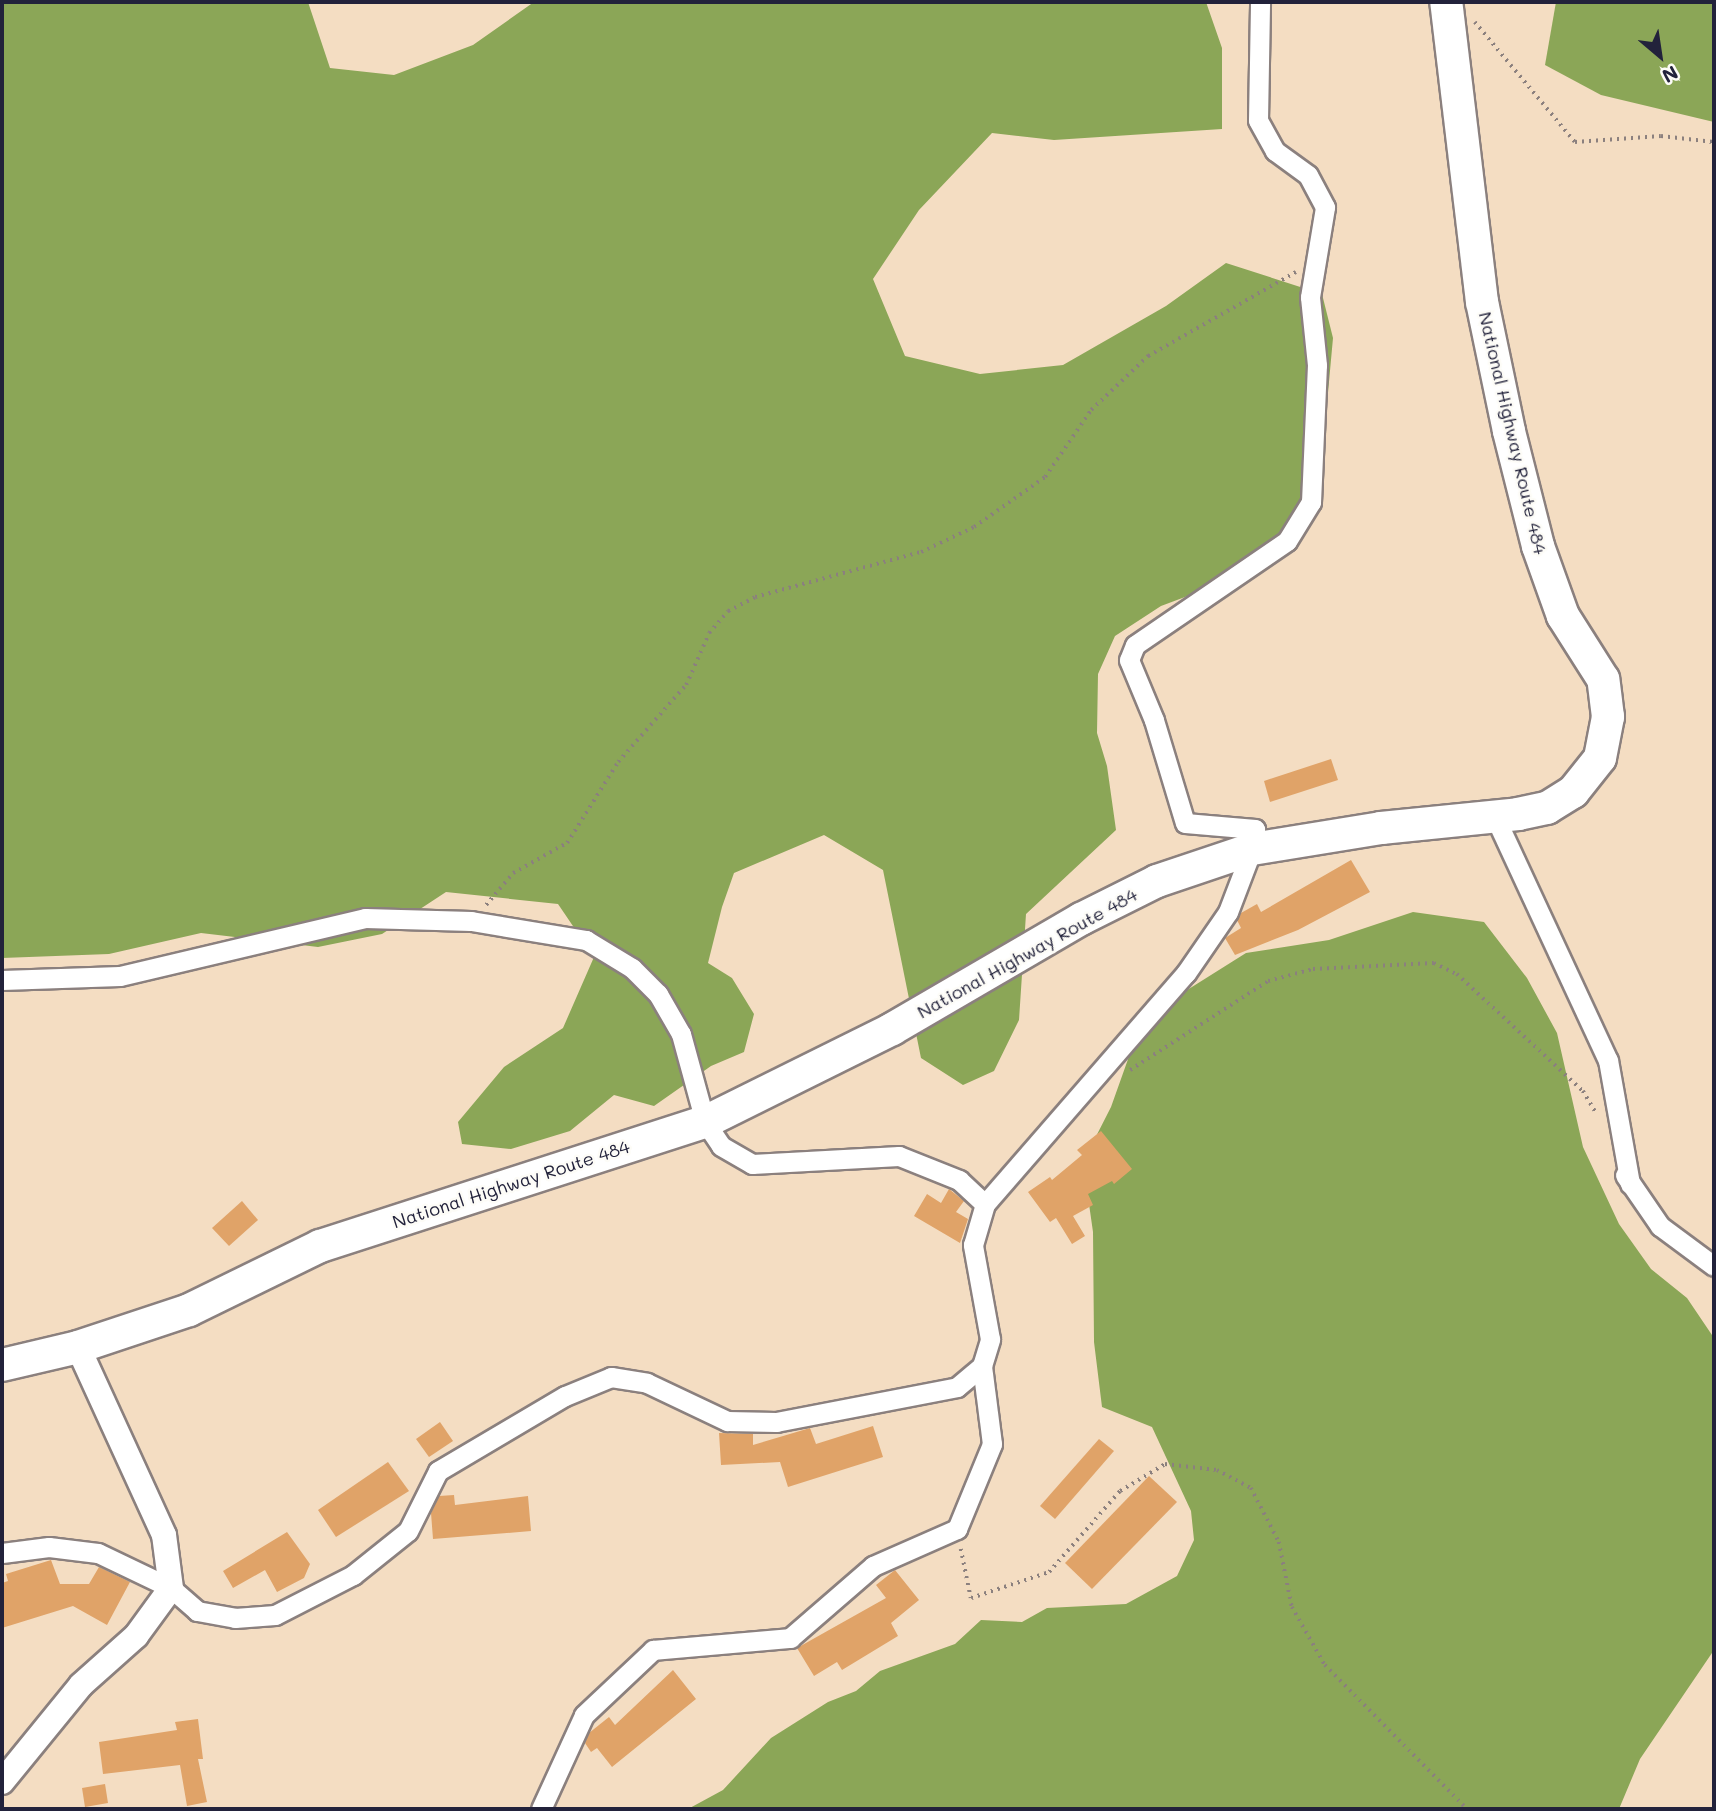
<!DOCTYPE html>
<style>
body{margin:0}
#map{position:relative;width:1716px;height:1811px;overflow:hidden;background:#f4ddc2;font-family:Mali,sans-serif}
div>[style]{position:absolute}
.forest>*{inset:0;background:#8ba657}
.building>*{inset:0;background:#e0a368}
.path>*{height:3.5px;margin-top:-1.75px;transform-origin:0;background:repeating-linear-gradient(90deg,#8b807e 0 2px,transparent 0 7px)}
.roads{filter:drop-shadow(2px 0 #8b807e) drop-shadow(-2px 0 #8b807e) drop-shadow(0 2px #8b807e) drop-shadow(0 -2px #8b807e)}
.minor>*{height:19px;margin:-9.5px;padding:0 9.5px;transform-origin:9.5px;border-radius:9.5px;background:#fff}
.tertiary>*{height:24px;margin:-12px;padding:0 12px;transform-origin:12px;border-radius:12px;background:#fff}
.trunk>*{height:32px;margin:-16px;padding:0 16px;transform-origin:16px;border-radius:16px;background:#fff}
span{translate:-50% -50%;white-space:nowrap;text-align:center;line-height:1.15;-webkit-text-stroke:5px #fdfcf7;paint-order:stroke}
.street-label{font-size:18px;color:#22223b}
.frame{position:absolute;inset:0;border:4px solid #22223b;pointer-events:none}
.north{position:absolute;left:1625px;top:21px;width:70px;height:70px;-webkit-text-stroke:5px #fdfcf7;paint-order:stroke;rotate:151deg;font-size:19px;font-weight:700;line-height:28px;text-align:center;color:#22223b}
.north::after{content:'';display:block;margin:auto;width:24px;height:32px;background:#22223b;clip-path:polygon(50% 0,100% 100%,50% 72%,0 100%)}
</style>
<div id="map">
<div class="forest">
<div style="clip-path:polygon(2px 2px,308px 2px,330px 68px,394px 75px,473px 45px,534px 2px,1206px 2px,1222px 48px,1222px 129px,1054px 140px,992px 133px,919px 210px,873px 279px,905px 356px,980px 374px,1063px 365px,1166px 306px,1226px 263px,1322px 294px,1333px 338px,1321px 469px,1308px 509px,1233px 579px,1161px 606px,1115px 636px,1098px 674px,1097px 733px,1107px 766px,1116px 830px,1026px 914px,1019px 1020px,994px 1071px,963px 1085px,921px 1058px,883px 870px,824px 835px,734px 873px,722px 907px,708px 963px,732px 978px,754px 1014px,744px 1052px,711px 1066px,654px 1106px,614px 1095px,570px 1131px,511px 1149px,462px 1144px,458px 1122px,504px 1067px,563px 1028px,594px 957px,558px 904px,446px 892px,382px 934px,318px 947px,201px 933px,109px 954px,2px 958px)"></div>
<div style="clip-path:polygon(1556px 2px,1714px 2px,1714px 122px,1601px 95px,1545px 65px)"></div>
<div style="clip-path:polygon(1413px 912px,1484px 922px,1527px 978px,1557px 1033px,1583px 1147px,1619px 1224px,1651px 1269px,1687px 1298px,1714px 1338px,1714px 1650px,1640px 1759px,1619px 1809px,688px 1809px,723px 1790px,771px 1738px,828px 1702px,856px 1691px,880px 1671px,955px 1644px,981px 1620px,1022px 1622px,1047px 1608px,1126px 1604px,1177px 1576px,1194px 1540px,1191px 1511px,1152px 1427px,1102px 1407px,1094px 1342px,1093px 1232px,1083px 1162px,1111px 1107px,1132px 1048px,1176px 997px,1246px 953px,1329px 940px)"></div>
</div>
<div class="building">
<div style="clip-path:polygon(1331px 759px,1338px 780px,1270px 802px,1264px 781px)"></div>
<div style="clip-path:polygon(1351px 860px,1370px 892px,1298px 930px,1235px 955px,1225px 938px,1241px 928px,1237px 920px,1241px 913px,1257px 904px,1261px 912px)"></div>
<div style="clip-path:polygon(1101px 1131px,1132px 1169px,1114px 1184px,1112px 1181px,1088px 1194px,1093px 1205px,1073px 1216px,1085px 1236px,1072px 1244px,1056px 1218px,1050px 1222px,1028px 1192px,1050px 1177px,1052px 1180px,1082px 1155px,1077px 1150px)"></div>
<div style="clip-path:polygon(949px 1189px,964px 1201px,956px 1212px,968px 1219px,960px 1243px,914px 1216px,927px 1194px,941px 1203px)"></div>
<div style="clip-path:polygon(242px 1201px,258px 1220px,229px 1246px,212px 1228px)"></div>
<div style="clip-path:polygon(440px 1422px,453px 1441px,429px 1457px,416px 1439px)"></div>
<div style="clip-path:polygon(873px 1426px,883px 1457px,788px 1487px,780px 1462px,721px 1465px,719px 1433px,753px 1434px,753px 1445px,810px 1428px,816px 1444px)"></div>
<div style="clip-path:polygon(1099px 1439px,1114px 1451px,1055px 1519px,1040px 1506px)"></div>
<div style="clip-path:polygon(388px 1462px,409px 1491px,336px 1537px,318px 1510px)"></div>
<div style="clip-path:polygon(1149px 1476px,1177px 1502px,1092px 1589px,1065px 1563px)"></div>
<div style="clip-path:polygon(454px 1495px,455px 1505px,528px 1496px,531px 1531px,433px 1539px,431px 1513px,439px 1496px)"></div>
<div style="clip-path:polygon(287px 1532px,310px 1564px,304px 1578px,277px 1592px,265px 1570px,233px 1588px,223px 1571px)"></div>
<div style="clip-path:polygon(51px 1560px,60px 1584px,89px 1584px,99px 1567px,130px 1582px,107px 1625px,73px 1606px,2px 1628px,2px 1583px,8px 1581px,6px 1574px)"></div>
<div style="clip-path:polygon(895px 1570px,919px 1600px,891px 1623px,898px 1636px,842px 1670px,837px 1662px,814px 1676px,797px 1648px,886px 1598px,876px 1585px)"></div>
<div style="clip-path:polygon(673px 1670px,696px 1699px,612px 1767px,597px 1748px,591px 1752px,585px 1743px,589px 1733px,609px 1717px,615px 1725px)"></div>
<div style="clip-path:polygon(198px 1719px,203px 1759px,198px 1759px,207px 1802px,187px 1806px,180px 1765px,103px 1774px,99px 1742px,177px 1730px,175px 1722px)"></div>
<div style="clip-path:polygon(105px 1784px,108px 1803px,85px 1807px,82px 1788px)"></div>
</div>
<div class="path">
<div style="left:1475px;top:22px;width:156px;rotate:50.2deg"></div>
<div style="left:1575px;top:142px;width:86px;rotate:-4deg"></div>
<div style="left:1661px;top:136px;width:53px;rotate:6.5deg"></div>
<div style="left:486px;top:905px;width:42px;rotate:-49.8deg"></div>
<div style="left:513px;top:873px;width:62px;rotate:-29.1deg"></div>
<div style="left:567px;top:843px;width:96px;rotate:-57.8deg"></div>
<div style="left:618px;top:762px;width:103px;rotate:-48.6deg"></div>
<div style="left:686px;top:685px;width:57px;rotate:-66.1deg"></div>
<div style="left:709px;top:633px;width:29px;rotate:-49deg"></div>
<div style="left:728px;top:611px;width:30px;rotate:-27deg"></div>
<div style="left:755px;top:597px;width:172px;rotate:-15.2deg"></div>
<div style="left:921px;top:552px;width:59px;rotate:-25.3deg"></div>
<div style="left:974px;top:527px;width:87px;rotate:-35.2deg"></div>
<div style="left:1045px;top:477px;width:81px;rotate:-55.5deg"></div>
<div style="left:1091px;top:410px;width:79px;rotate:-43.5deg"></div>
<div style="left:1148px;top:356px;width:170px;rotate:-29.6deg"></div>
<div style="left:1130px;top:1070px;width:164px;rotate:-32.8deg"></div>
<div style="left:1268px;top:981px;width:47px;rotate:-14.9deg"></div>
<div style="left:1313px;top:969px;width:121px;rotate:-2.8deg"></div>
<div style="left:1434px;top:963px;width:25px;rotate:26deg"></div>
<div style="left:1457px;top:974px;width:172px;rotate:42.9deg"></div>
<div style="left:1583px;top:1091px;width:26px;rotate:59deg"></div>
<div style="left:961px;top:1549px;width:50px;rotate:78.5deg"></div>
<div style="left:971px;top:1598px;width:82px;rotate:-18.4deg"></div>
<div style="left:1049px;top:1572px;width:108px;rotate:-48.8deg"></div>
<div style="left:1120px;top:1491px;width:52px;rotate:-31deg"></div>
<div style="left:1165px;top:1464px;width:52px;rotate:6.6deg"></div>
<div style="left:1217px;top:1470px;width:38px;rotate:28deg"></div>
<div style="left:1251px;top:1488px;width:61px;rotate:62.6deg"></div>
<div style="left:1279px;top:1542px;width:66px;rotate:78.7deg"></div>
<div style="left:1292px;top:1607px;width:67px;rotate:60.4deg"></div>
<div style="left:1325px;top:1665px;width:202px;rotate:45.4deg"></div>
</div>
<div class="roads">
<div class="minor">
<div style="left:1495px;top:817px;width:268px;rotate:65.1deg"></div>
<div style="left:1608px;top:1060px;width:126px;rotate:79.9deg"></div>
<div style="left:2px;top:980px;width:118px;rotate:-1.9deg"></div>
<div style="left:120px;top:976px;width:252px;rotate:-13.3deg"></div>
<div style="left:365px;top:918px;width:106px;rotate:1.6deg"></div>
<div style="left:471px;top:921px;width:117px;rotate:9.4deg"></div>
<div style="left:586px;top:940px;width:54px;rotate:31.3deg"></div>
<div style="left:632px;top:968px;width:37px;rotate:45deg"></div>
<div style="left:658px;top:994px;width:46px;rotate:60.1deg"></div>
<div style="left:681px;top:1034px;width:91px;rotate:74.7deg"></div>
<div style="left:705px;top:1122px;width:29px;rotate:56deg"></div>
<div style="left:721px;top:1146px;width:36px;rotate:30deg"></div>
<div style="left:752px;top:1164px;width:147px;rotate:-3.1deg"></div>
<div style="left:899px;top:1156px;width:65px;rotate:21.8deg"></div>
<div style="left:959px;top:1180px;width:35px;rotate:43deg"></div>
<div style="left:1625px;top:1175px;width:62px;rotate:55.5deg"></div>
<div style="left:1660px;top:1226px;width:67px;rotate:36.5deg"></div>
<div style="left:2px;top:1553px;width:47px;rotate:-7.3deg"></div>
<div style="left:49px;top:1547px;width:49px;rotate:7deg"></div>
<div style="left:98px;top:1553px;width:81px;rotate:25.6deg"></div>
<div style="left:171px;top:1588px;width:35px;rotate:41deg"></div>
<div style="left:197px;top:1611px;width:39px;rotate:10deg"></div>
<div style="left:235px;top:1618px;width:40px;rotate:-4.3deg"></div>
<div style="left:275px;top:1615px;width:88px;rotate:-27.1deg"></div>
<div style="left:353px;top:1575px;width:70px;rotate:-38.7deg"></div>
<div style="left:408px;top:1531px;width:67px;rotate:-63.4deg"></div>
<div style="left:438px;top:1471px;width:147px;rotate:-30.6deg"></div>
<div style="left:565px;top:1396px;width:50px;rotate:-22.4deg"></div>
<div style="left:611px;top:1377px;width:36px;rotate:9deg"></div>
<div style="left:647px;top:1383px;width:89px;rotate:25.4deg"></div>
<div style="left:727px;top:1421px;width:49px;rotate:1.2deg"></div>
<div style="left:776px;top:1422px;width:184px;rotate:-10.9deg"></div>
<div style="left:957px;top:1387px;width:33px;rotate:-40deg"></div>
<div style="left:982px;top:1366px;width:28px;rotate:-73deg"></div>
<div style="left:990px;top:1339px;width:96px;rotate:-100.3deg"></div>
<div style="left:973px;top:1245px;width:43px;rotate:-73.7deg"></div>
<div style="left:985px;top:1204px;width:306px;rotate:-49deg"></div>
<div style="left:1186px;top:973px;width:74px;rotate:-55.5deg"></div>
<div style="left:1228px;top:912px;width:67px;rotate:-69.1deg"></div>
<div style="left:1252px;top:849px;width:20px;rotate:-81deg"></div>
<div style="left:1255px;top:829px;width:70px;rotate:-175.1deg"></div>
<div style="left:1185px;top:823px;width:108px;rotate:-106.8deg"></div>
<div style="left:1154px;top:720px;width:65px;rotate:-112.6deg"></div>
<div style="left:1129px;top:660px;width:16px;rotate:-68deg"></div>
<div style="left:1135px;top:645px;width:184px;rotate:-34.4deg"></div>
<div style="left:1287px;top:541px;width:46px;rotate:-58.4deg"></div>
<div style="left:1311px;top:502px;width:137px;rotate:-87.5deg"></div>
<div style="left:1317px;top:365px;width:68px;rotate:-95.9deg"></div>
<div style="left:1310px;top:297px;width:91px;rotate:-80.5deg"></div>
<div style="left:1325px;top:207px;width:36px;rotate:-118deg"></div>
<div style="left:1308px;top:175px;width:41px;rotate:-144deg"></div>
<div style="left:1275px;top:151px;width:35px;rotate:-119deg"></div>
<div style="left:1258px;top:120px;width:118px;rotate:-89deg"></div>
<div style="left:541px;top:1809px;width:103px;rotate:-65.4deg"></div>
<div style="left:584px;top:1715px;width:95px;rotate:-43.3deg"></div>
<div style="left:653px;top:1650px;width:138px;rotate:-5deg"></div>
<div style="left:790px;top:1638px;width:110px;rotate:-40.9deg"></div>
<div style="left:873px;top:1566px;width:92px;rotate:-23.8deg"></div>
<div style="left:957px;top:1529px;width:92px;rotate:-67.6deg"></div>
<div style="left:992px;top:1444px;width:79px;rotate:-97.3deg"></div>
</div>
<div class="tertiary">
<div style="left:2px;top:1782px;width:125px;rotate:-50.8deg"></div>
<div style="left:81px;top:1685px;width:74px;rotate:-41.7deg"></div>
<div style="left:136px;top:1636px;width:59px;rotate:-53.9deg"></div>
<div style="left:171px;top:1588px;width:53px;rotate:-97.5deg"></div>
<div style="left:164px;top:1535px;width:207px;rotate:-114.6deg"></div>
</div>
<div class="trunk">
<div style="left:2px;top:1365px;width:78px;rotate:-13.3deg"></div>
<div style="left:78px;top:1347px;width:117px;rotate:-18.4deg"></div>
<div style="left:189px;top:1310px;width:146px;rotate:-26deg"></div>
<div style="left:320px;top:1246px;width:404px;rotate:-17.9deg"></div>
<div style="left:705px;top:1122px;width:209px;rotate:-26.4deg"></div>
<div style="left:892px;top:1029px;width:219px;rotate:-30.2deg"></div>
<div style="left:1081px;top:919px;width:85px;rotate:-26.6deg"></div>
<div style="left:1157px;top:881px;width:100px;rotate:-18.6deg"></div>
<div style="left:1252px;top:849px;width:131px;rotate:-9.2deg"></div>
<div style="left:1381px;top:828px;width:138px;rotate:-5.8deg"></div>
<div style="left:1518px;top:814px;width:30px;rotate:-12deg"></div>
<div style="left:1547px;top:808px;width:31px;rotate:-32deg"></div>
<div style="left:1573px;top:792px;width:43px;rotate:-51.5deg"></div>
<div style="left:1600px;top:758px;width:42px;rotate:-79deg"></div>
<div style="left:1608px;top:717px;width:38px;rotate:-97deg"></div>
<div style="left:1603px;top:679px;width:75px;rotate:-122.4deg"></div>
<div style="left:1563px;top:616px;width:74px;rotate:-109.7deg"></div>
<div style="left:1538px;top:546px;width:119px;rotate:-104.2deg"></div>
<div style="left:1509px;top:431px;width:132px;rotate:-101.8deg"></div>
<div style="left:1482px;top:302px;width:302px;rotate:-96.8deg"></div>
</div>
</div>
<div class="street-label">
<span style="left:1513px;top:433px;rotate:77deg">National Highway Route 484</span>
<span style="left:1027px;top:953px;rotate:-29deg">National Highway Route 484</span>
<span style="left:511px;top:1184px;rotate:-18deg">National Highway Route 484</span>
</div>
<div class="frame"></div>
<div class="north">N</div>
</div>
